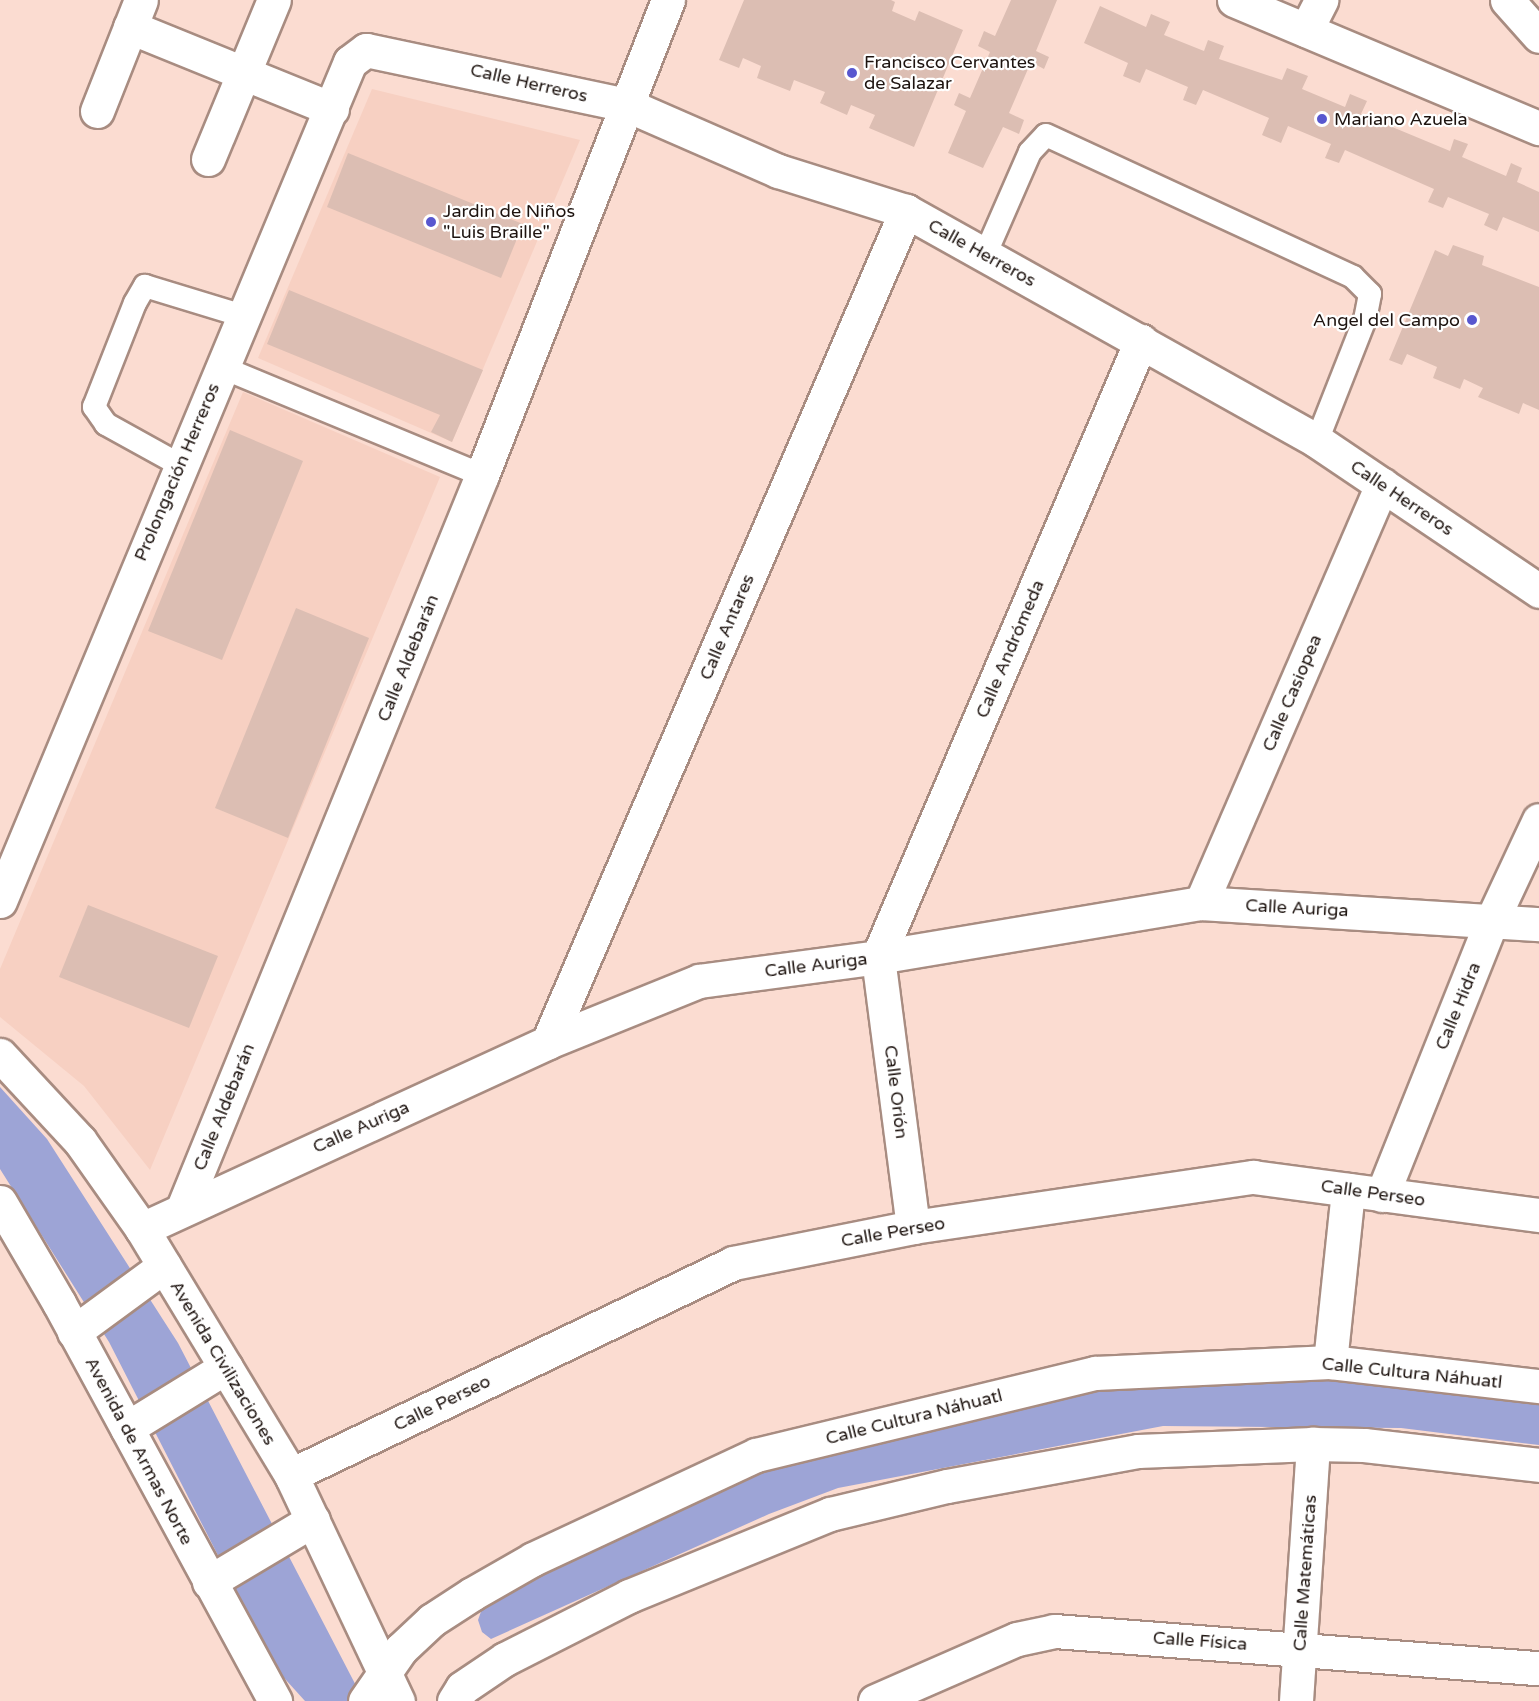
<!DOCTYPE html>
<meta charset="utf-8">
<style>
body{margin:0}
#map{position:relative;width:1539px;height:1701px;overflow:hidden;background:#fbdcd1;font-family:"Varela Round",sans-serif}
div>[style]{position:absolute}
.built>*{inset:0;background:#f7d0c2}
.forest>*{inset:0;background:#9da4d6}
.building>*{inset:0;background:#dcbeb3}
.roads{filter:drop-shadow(2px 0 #a88c81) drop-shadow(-2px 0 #a88c81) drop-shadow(0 2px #a88c81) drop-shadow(0 -2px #a88c81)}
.lane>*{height:22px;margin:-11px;padding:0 11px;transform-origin:11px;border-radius:11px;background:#fff}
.street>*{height:33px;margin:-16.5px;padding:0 16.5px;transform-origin:16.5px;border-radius:16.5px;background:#fff}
.secondary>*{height:33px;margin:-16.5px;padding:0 16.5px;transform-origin:16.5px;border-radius:16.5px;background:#fff}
.dots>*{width:16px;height:16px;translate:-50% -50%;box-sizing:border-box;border:3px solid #fff;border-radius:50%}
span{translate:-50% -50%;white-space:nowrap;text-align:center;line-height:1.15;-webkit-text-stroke:4.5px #fff;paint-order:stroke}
.poi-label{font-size:18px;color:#1d130f}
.left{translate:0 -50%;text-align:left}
.right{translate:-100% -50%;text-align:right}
.street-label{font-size:18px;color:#1d130f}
</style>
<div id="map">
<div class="built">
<div style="clip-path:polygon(372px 89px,580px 140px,452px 442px,258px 358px)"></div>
<div style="clip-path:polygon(243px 392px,440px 477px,150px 1170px,84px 1086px,0 1017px,0 969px)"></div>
</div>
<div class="forest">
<div style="clip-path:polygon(0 1087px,47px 1139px,178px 1343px,364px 1701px,305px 1701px,276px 1669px,109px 1342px,0 1169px)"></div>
<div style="clip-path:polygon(1264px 1377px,1378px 1381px,1539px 1400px,1539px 1445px,1401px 1428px,1163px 1426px,838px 1488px,769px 1514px,491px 1639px,482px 1632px,478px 1620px,483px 1606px,540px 1572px,765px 1469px,1094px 1388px)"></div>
</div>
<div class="building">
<div style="clip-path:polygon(744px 0,891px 0,895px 2px,892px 11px,915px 21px,919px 11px,963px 30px,914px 147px,869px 128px,875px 115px,851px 105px,847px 115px,820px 103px,825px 92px,794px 80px,790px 91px,757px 78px,761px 66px,743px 58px,739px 68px,719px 60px)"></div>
<div style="clip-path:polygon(1011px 0,1057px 0,1036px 51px,1049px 57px,1044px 69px,1031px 62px,1009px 113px,1024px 120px,1019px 134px,1003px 127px,983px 168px,948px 153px,966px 111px,954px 105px,959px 93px,970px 98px,990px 52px,978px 46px,984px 31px,995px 36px)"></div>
<div style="clip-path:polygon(1100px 6px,1146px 27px,1151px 14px,1170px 22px,1164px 35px,1204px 51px,1208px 40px,1224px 46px,1219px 59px,1282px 80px,1287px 68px,1308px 76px,1302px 89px,1345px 107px,1350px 94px,1367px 101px,1361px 114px,1450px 151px,1454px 139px,1468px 144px,1462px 157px,1506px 176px,1511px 163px,1522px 168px,1517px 182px,1539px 192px,1539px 232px,1503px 217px,1497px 231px,1484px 225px,1489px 214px,1448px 197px,1443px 208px,1428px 202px,1434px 189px,1345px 150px,1339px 163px,1325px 158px,1331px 144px,1288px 126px,1281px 143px,1262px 135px,1269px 118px,1203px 90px,1196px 105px,1183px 100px,1188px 87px,1146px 69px,1140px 83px,1123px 76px,1128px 63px,1084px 43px)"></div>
<div style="clip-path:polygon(348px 153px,523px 224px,501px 278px,327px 207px)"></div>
<div style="clip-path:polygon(1453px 245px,1484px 256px,1482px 265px,1539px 287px,1539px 410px,1523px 403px,1519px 414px,1478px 397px,1483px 388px,1464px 379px,1460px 389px,1433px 378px,1437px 367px,1407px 354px,1402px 365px,1389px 360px,1435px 250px,1448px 256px)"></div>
<div style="clip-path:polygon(289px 290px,483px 370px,452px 442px,431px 432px,440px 415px,267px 344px)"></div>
<div style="clip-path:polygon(230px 430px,303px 461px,222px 660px,148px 631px)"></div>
<div style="clip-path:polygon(296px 608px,369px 638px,288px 838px,215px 808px)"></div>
<div style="clip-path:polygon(88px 905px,218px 956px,189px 1028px,59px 977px)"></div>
</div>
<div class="roads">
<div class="lane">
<div style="left:985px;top:255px;width:112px;rotate:-66.4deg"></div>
<div style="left:1030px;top:152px;width:23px;rotate:-47deg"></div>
<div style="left:1046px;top:135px;width:338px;rotate:24.8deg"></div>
<div style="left:1353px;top:277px;width:24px;rotate:45deg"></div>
<div style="left:1370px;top:294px;width:25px;rotate:101deg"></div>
<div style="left:1365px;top:319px;width:131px;rotate:111.5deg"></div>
<div style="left:221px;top:367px;width:282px;rotate:22.5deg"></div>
<div style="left:180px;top:465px;width:85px;rotate:-151deg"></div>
<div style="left:106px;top:424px;width:21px;rotate:-125deg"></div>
<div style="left:94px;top:407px;width:112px;rotate:-68.5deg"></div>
<div style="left:135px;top:303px;width:20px;rotate:-60deg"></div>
<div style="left:145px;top:286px;width:102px;rotate:17deg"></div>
</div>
<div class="street">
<div style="left:1234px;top:0;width:331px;rotate:22.8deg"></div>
<div style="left:1507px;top:0;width:48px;rotate:48.4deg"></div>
<div style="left:130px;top:27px;width:218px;rotate:22.1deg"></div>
<div style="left:1306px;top:30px;width:34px;rotate:-63deg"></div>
<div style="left:97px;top:111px;width:119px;rotate:-68.4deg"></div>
<div style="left:208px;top:159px;width:172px;rotate:-67.5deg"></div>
<div style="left:0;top:901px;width:909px;rotate:-67.36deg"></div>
<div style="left:350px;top:62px;width:20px;rotate:-37deg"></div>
<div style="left:366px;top:50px;width:267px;rotate:11.9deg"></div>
<div style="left:627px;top:105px;width:165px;rotate:23.6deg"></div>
<div style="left:778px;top:171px;width:134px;rotate:17.4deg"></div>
<div style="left:906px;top:211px;width:471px;rotate:29.2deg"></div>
<div style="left:1317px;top:441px;width:268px;rotate:34deg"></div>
<div style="left:1201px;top:903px;width:456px;rotate:-66.6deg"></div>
<div style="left:548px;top:1042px;width:905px;rotate:-66.69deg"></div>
<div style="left:1382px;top:1195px;width:298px;rotate:-68.2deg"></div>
<div style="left:1493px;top:918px;width:108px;rotate:-64.9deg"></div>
<div style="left:183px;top:1208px;width:792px;rotate:-67.81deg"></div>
<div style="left:482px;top:475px;width:510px;rotate:-68.62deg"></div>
<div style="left:913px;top:1227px;width:272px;rotate:-97.4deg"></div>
<div style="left:878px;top:957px;width:670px;rotate:-66.88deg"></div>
<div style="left:142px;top:1229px;width:447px;rotate:-24.7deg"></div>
<div style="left:548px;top:1042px;width:163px;rotate:-22deg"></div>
<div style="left:699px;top:981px;width:181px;rotate:-7.6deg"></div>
<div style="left:878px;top:957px;width:327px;rotate:-9.5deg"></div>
<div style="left:1201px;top:903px;width:339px;rotate:3.6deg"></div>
<div style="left:1330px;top:1362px;width:173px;rotate:-84deg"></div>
<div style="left:291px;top:1475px;width:490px;rotate:-25.6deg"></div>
<div style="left:733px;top:1263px;width:184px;rotate:-11.3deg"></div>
<div style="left:913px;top:1227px;width:344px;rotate:-8.4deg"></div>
<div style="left:1253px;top:1177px;width:289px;rotate:7.6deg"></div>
<div style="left:365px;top:1701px;width:63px;rotate:-55.3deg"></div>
<div style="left:401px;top:1649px;width:42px;rotate:-43.1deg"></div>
<div style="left:432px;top:1620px;width:48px;rotate:-33deg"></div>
<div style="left:472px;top:1594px;width:70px;rotate:-29.8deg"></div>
<div style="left:533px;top:1559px;width:246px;rotate:-25deg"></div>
<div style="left:756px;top:1455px;width:349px;rotate:-13.6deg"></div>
<div style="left:1095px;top:1373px;width:235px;rotate:-2.7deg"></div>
<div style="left:1330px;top:1362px;width:210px;rotate:6.6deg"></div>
<div style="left:454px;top:1701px;width:15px;rotate:-58deg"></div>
<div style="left:462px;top:1688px;width:52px;rotate:-34deg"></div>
<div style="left:505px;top:1659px;width:139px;rotate:-26.9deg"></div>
<div style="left:629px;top:1596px;width:217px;rotate:-22.2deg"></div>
<div style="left:830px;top:1514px;width:120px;rotate:-13.5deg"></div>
<div style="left:947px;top:1486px;width:194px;rotate:-10.4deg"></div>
<div style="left:1138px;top:1451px;width:175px;rotate:-2.3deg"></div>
<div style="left:1313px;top:1444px;width:51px;rotate:1.1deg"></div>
<div style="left:1364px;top:1445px;width:176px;rotate:6.5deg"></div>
<div style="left:875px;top:1701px;width:155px;rotate:-23.6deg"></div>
<div style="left:1017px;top:1639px;width:38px;rotate:-12deg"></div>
<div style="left:1054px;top:1631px;width:486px;rotate:4.4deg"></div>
<div style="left:1296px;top:1701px;width:258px;rotate:-86.2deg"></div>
</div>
<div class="secondary">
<div style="left:0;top:1055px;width:117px;rotate:47.1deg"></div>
<div style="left:80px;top:1141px;width:108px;rotate:54.8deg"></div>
<div style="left:142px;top:1229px;width:288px;rotate:58.8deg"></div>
<div style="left:291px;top:1475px;width:250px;rotate:64.7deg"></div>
<div style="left:0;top:1202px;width:117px;rotate:59.7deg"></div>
<div style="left:59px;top:1303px;width:453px;rotate:61.5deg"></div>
<div style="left:74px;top:1332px;width:112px;rotate:-36.3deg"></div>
<div style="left:127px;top:1428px;width:116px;rotate:-31.6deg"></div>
<div style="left:209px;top:1582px;width:121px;rotate:-30.8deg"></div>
</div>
</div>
<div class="dots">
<div style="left:852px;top:73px;background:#5857cf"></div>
<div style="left:1322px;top:119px;background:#5857cf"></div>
<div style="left:431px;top:222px;background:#5857cf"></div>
<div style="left:1472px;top:320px;background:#5857cf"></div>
</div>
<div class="poi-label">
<span class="left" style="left:864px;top:73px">Francisco Cervantes<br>de Salazar</span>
<span class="left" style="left:1334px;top:119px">Mariano Azuela</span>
<span class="left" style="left:443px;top:222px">Jardin de Niños<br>"Luis Braille"</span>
<span class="right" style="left:1460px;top:320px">Angel del Campo</span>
</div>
<div class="street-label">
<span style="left:529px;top:83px;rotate:13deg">Calle Herreros</span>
<span style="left:982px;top:253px;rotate:29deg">Calle Herreros</span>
<span style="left:177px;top:472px;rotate:-67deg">Prolongación Herreros</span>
<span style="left:1402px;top:498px;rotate:34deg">Calle Herreros</span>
<span style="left:727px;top:627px;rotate:-67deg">Calle Antares</span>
<span style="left:1010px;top:649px;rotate:-67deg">Calle Andrómeda</span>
<span style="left:408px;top:658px;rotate:-68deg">Calle Aldebarán</span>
<span style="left:1292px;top:693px;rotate:-67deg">Calle Casiopea</span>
<span style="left:1297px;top:908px;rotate:3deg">Calle Auriga</span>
<span style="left:816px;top:965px;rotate:-7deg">Calle Auriga</span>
<span style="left:1458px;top:1006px;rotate:-68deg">Calle Hidra</span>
<span style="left:896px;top:1092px;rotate:83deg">Calle Orión</span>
<span style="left:224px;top:1107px;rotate:-68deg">Calle Aldebarán</span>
<span style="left:361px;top:1127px;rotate:-24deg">Calle Auriga</span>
<span style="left:1373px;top:1193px;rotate:8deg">Calle Perseo</span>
<span style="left:893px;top:1232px;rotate:-10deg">Calle Perseo</span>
<span style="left:223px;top:1363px;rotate:59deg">Avenida Civilizaciones</span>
<span style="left:1412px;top:1373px;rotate:6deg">Calle Cultura Náhuatl</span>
<span style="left:442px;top:1403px;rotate:-26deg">Calle Perseo</span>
<span style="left:914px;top:1417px;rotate:-14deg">Calle Cultura Náhuatl</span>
<span style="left:139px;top:1451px;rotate:62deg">Avenida de Armas Norte</span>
<span style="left:1305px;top:1573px;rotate:-86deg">Calle Matemáticas</span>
<span style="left:1200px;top:1641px;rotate:4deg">Calle Física</span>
</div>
</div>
